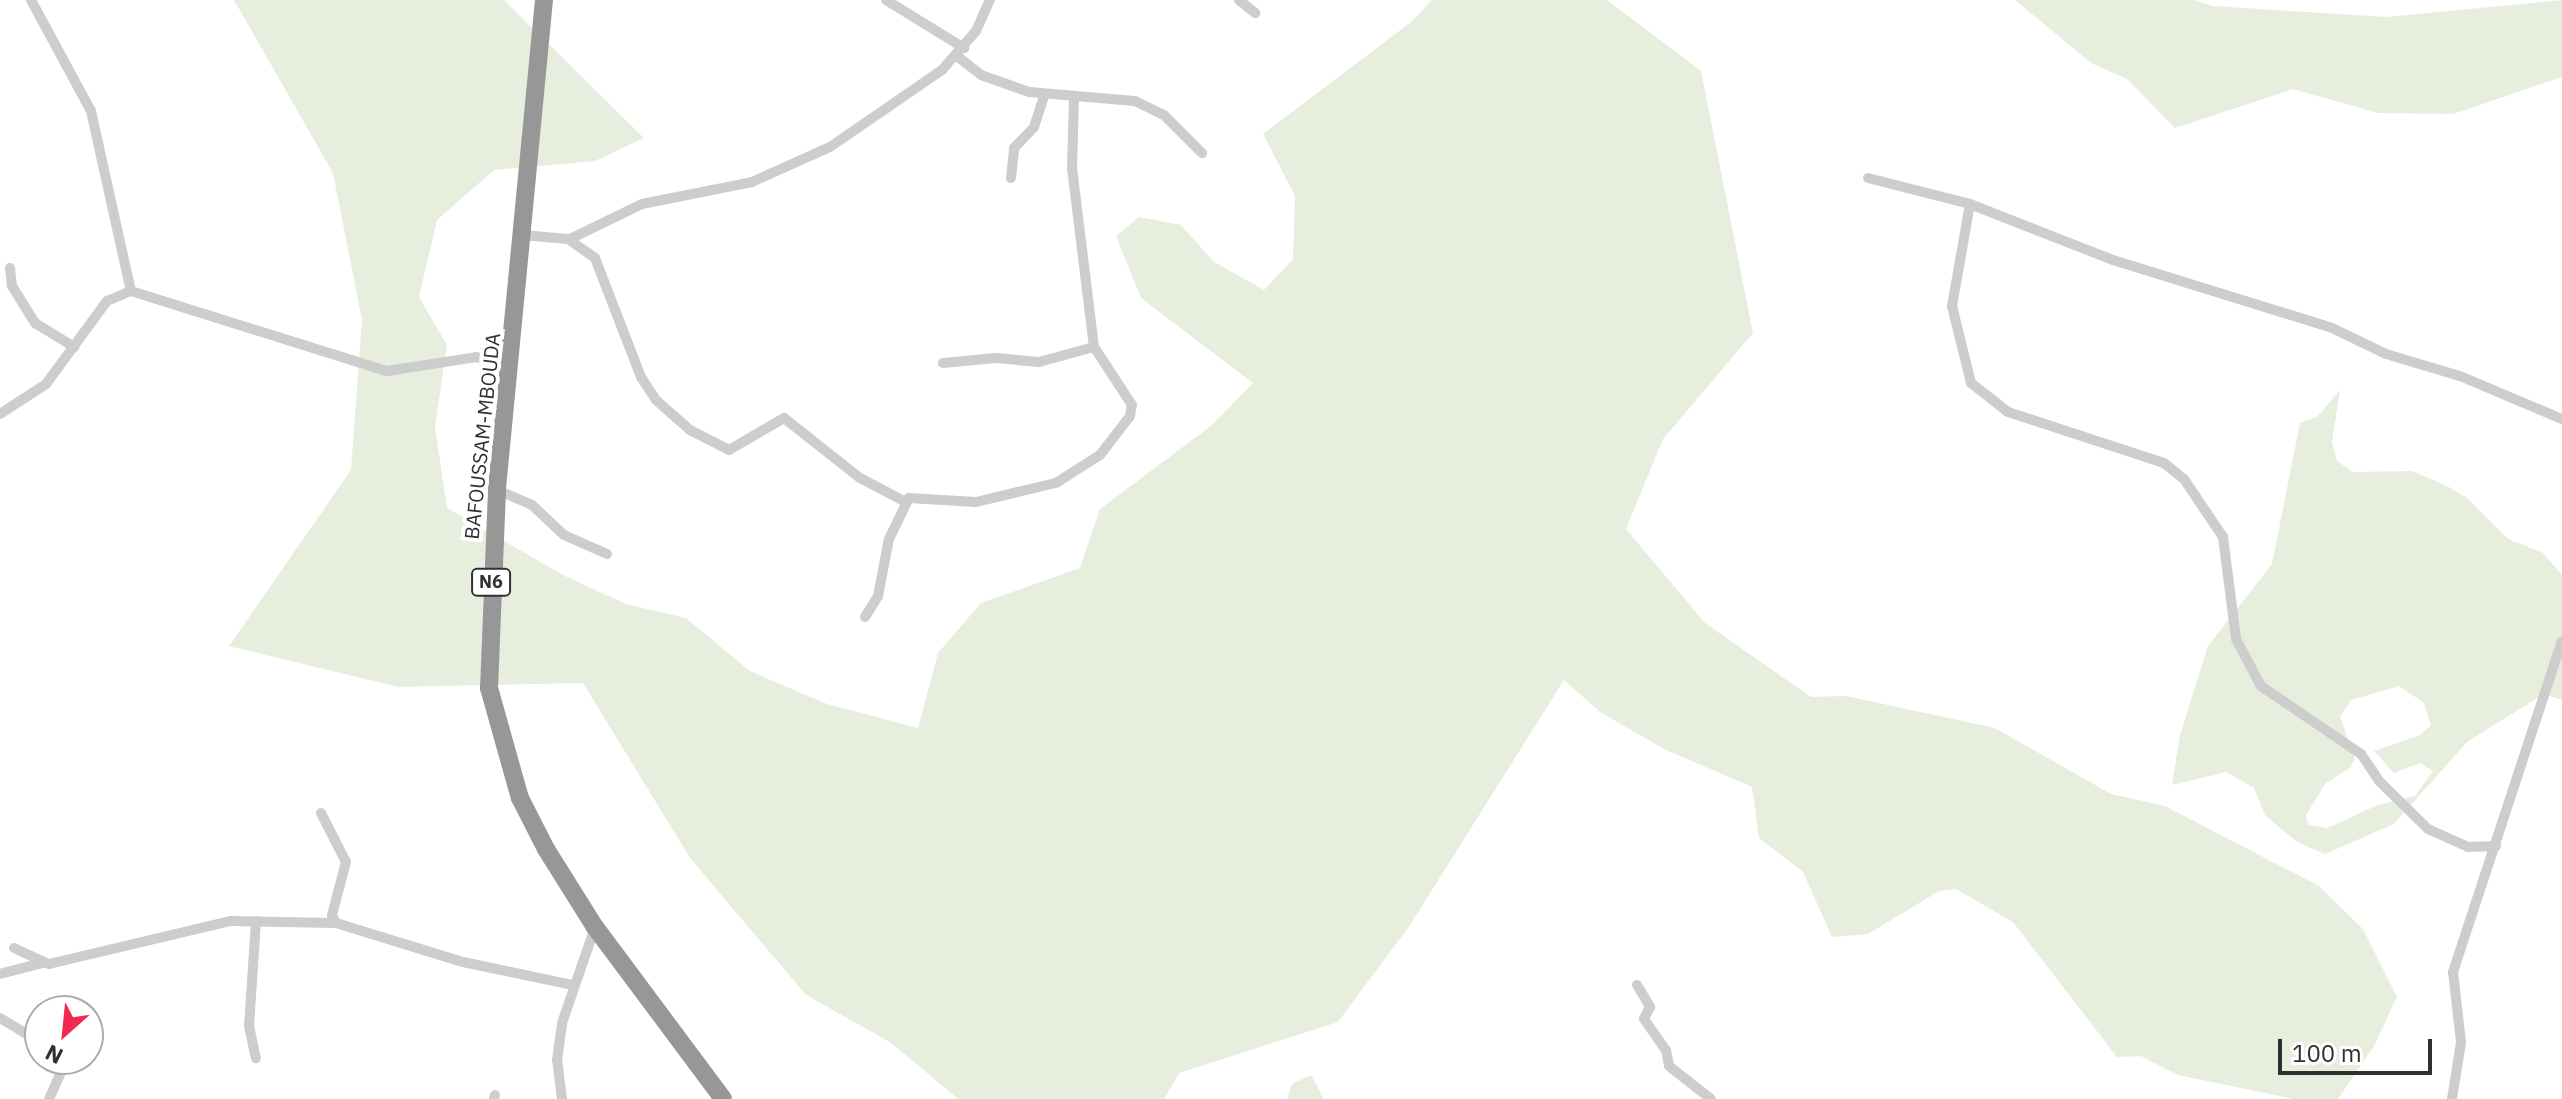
<!DOCTYPE html>
<style>
body{margin:0}
#map{position:relative;width:2562px;height:1099px;overflow:hidden;background:#fff;font-family:"IBM Plex Sans",sans-serif}
div>[style]{position:absolute}
.green>*{inset:0;background:#e8eedd}
.street>*{height:10px;margin:-5px;padding:0 5px;transform-origin:5px;border-radius:5px;background:#cdcdcd}
.highway>*{height:18px;margin:-9px;padding:0 9px;transform-origin:9px;border-radius:9px;background:#979797}
span{translate:-50% -50%;white-space:nowrap;text-align:center;line-height:1.15;-webkit-text-stroke:8px #fff;paint-order:stroke}
.shield-label span{padding:2px 6px;background:#fff;border:2px solid;border-radius:6px;-webkit-text-stroke-width:0}
.shield-label{font-size:18px;color:#303030;font-weight:700}
.street-label{font-size:20px;color:#303030}
.north{position:absolute;left:24px;top:995px;width:80px;height:80px;box-sizing:border-box;background:#fff;border:2px solid #acacac;border-radius:50%;rotate:207deg;font-size:22px;font-weight:700;line-height:32px;text-align:center;color:#303030}
.north::after{content:'';display:block;margin:auto;width:28px;height:36px;background:#f02951;clip-path:polygon(50% 0,100% 100%,50% 72%,0 100%)}
.scale{position:absolute;left:2278px;top:1039px;width:154px;height:36px;box-sizing:border-box;border:4px solid #303030;border-top:0;padding-left:10px;font-size:24px;line-height:28px;white-space:nowrap;color:#303030;-webkit-text-stroke:6px #fff;paint-order:stroke}
</style>
<div id="map">
<div class="green">
<div style="clip-path:polygon(234px 0,504px 0,644px 138px,595px 161px,494px 170px,437px 220px,419px 297px,447px 345px,435px 427px,447px 508px,565px 576px,626px 604px,686px 618px,750px 671px,827px 704px,918px 728px,938px 653px,981px 603px,1080px 568px,1100px 509px,1211px 426px,1253px 383px,1141px 298px,1116px 236px,1139px 217px,1181px 225px,1214px 262px,1264px 290px,1293px 259px,1295px 196px,1263px 134px,1411px 22px,1432px 0,1607px 0,1701px 71px,1753px 333px,1663px 439px,1626px 529px,1705px 623px,1811px 697px,1846px 696px,1995px 728px,2111px 794px,2165px 806px,2319px 886px,2363px 929px,2397px 997px,2374px 1046px,2338px 1099px,2294px 1099px,2178px 1075px,2141px 1056px,2117px 1057px,2013px 922px,1956px 889px,1939px 891px,1868px 934px,1832px 937px,1803px 872px,1759px 838px,1752px 787px,1664px 749px,1600px 712px,1564px 680px,1410px 925px,1338px 1022px,1179px 1073px,1164px 1099px,958px 1099px,890px 1042px,806px 995px,690px 858px,583px 683px,398px 687px,229px 646px,351px 470px,362px 320px,333px 173px)"></div>
<div style="clip-path:polygon(2015px 0,2194px 0,2212px 6px,2387px 17px,2562px 0,2562px 77px,2453px 114px,2378px 113px,2293px 89px,2175px 128px,2127px 79px,2091px 63px)"></div>
<div style="clip-path:polygon(evenodd,2340px 390px,2332px 442px,2337px 461px,2353px 472px,2412px 471px,2447px 486px,2467px 498px,2508px 539px,2543px 553px,2562px 575px,2562px 700px,2544px 694px,2467px 742px,2394px 824px,2325px 854px,2297px 842px,2265px 815px,2254px 788px,2226px 772px,2172px 785px,2180px 735px,2208px 646px,2272px 564px,2300px 423px,2318px 416px,2340px 390px,2399px 686px,2424px 703px,2431px 725px,2420px 735px,2374px 751px,2394px 773px,2420px 763px,2433px 771px,2415px 796px,2378px 805px,2327px 828px,2308px 825px,2306px 815px,2325px 784px,2350px 768px,2355px 758px,2340px 717px,2351px 700px,2399px 686px)"></div>
<div style="clip-path:polygon(1311px 1075px,1324px 1099px,1287px 1099px,1292px 1084px)"></div>
</div>
<div class="street">
<div style="left:31px;top:0;width:126px;rotate:61.6deg"></div>
<div style="left:91px;top:111px;width:184px;rotate:77.5deg"></div>
<div style="left:131px;top:291px;width:268px;rotate:17.4deg"></div>
<div style="left:387px;top:371px;width:90px;rotate:-8.9deg"></div>
<div style="left:476px;top:357px;width:26px;rotate:18deg"></div>
<div style="left:501px;top:365px;width:9px;rotate:49deg"></div>
<div style="left:886px;top:0;width:92px;rotate:31.6deg"></div>
<div style="left:1239px;top:0;width:21px;rotate:39deg"></div>
<div style="left:957px;top:56px;width:31px;rotate:38deg"></div>
<div style="left:981px;top:75px;width:51px;rotate:19.5deg"></div>
<div style="left:1029px;top:92px;width:106px;rotate:4.9deg"></div>
<div style="left:1135px;top:101px;width:32px;rotate:26deg"></div>
<div style="left:1164px;top:115px;width:54px;rotate:45deg"></div>
<div style="left:1011px;top:178px;width:30px;rotate:-84deg"></div>
<div style="left:1014px;top:148px;width:29px;rotate:-46deg"></div>
<div style="left:1034px;top:127px;width:35px;rotate:-72deg"></div>
<div style="left:1868px;top:178px;width:105px;rotate:14.3deg"></div>
<div style="left:1970px;top:204px;width:154px;rotate:21.4deg"></div>
<div style="left:2113px;top:260px;width:229px;rotate:17.2deg"></div>
<div style="left:2332px;top:328px;width:60px;rotate:25.7deg"></div>
<div style="left:2386px;top:354px;width:77px;rotate:16.6deg"></div>
<div style="left:2460px;top:376px;width:111px;rotate:22.9deg"></div>
<div style="left:1970px;top:204px;width:104px;rotate:100deg"></div>
<div style="left:1952px;top:306px;width:79px;rotate:76.1deg"></div>
<div style="left:1971px;top:383px;width:47px;rotate:38.1deg"></div>
<div style="left:2008px;top:412px;width:164px;rotate:18.1deg"></div>
<div style="left:2164px;top:463px;width:26px;rotate:39deg"></div>
<div style="left:2184px;top:479px;width:70px;rotate:56.1deg"></div>
<div style="left:2223px;top:537px;width:103px;rotate:82.7deg"></div>
<div style="left:2236px;top:639px;width:53px;rotate:62deg"></div>
<div style="left:2261px;top:686px;width:121px;rotate:34.2deg"></div>
<div style="left:2361px;top:754px;width:32px;rotate:56deg"></div>
<div style="left:2379px;top:781px;width:69px;rotate:44.4deg"></div>
<div style="left:2428px;top:829px;width:44px;rotate:24.2deg"></div>
<div style="left:2468px;top:847px;width:28px;rotate:-2deg"></div>
<div style="left:522px;top:235px;width:46px;rotate:5deg"></div>
<div style="left:568px;top:239px;width:33px;rotate:35deg"></div>
<div style="left:595px;top:258px;width:128px;rotate:68.9deg"></div>
<div style="left:641px;top:377px;width:27px;rotate:57deg"></div>
<div style="left:656px;top:400px;width:45px;rotate:41.4deg"></div>
<div style="left:690px;top:430px;width:44px;rotate:27.1deg"></div>
<div style="left:729px;top:450px;width:64px;rotate:-30.2deg"></div>
<div style="left:784px;top:418px;width:97px;rotate:38.3deg"></div>
<div style="left:860px;top:478px;width:52px;rotate:27.6deg"></div>
<div style="left:570px;top:239px;width:80px;rotate:-25.9deg"></div>
<div style="left:642px;top:204px;width:112px;rotate:-11.3deg"></div>
<div style="left:752px;top:182px;width:85px;rotate:-24.2deg"></div>
<div style="left:830px;top:147px;width:136px;rotate:-34.5deg"></div>
<div style="left:942px;top:70px;width:52px;rotate:-48.9deg"></div>
<div style="left:976px;top:31px;width:34px;rotate:-66deg"></div>
<div style="left:10px;top:268px;width:18px;rotate:84deg"></div>
<div style="left:12px;top:286px;width:44px;rotate:58.1deg"></div>
<div style="left:35px;top:323px;width:46px;rotate:31.6deg"></div>
<div style="left:943px;top:363px;width:53px;rotate:-5.4deg"></div>
<div style="left:996px;top:358px;width:43px;rotate:5.3deg"></div>
<div style="left:1039px;top:362px;width:57px;rotate:-15.3deg"></div>
<div style="left:0;top:414px;width:55px;rotate:-33.1deg"></div>
<div style="left:46px;top:384px;width:103px;rotate:-53.7deg"></div>
<div style="left:107px;top:301px;width:26px;rotate:-23deg"></div>
<div style="left:497px;top:490px;width:38px;rotate:23deg"></div>
<div style="left:532px;top:505px;width:44px;rotate:43.2deg"></div>
<div style="left:564px;top:535px;width:47px;rotate:23.8deg"></div>
<div style="left:865px;top:617px;width:25px;rotate:-58deg"></div>
<div style="left:878px;top:596px;width:58px;rotate:-79.1deg"></div>
<div style="left:889px;top:539px;width:46px;rotate:-64deg"></div>
<div style="left:909px;top:498px;width:67px;rotate:3.4deg"></div>
<div style="left:976px;top:502px;width:82px;rotate:-13.4deg"></div>
<div style="left:1056px;top:483px;width:52px;rotate:-32.5deg"></div>
<div style="left:1100px;top:455px;width:49px;rotate:-52.4deg"></div>
<div style="left:1130px;top:416px;width:11px;rotate:-80deg"></div>
<div style="left:1132px;top:405px;width:69px;rotate:-123.2deg"></div>
<div style="left:1094px;top:347px;width:179px;rotate:-97deg"></div>
<div style="left:1072px;top:169px;width:73px;rotate:-88.4deg"></div>
<div style="left:321px;top:813px;width:55px;rotate:63deg"></div>
<div style="left:346px;top:862px;width:55px;rotate:104.8deg"></div>
<div style="left:332px;top:915px;width:9px;rotate:63deg"></div>
<div style="left:256px;top:921px;width:105px;rotate:93.8deg"></div>
<div style="left:249px;top:1026px;width:33px;rotate:78deg"></div>
<div style="left:14px;top:948px;width:38px;rotate:25deg"></div>
<div style="left:49px;top:964px;width:187px;rotate:-13.3deg"></div>
<div style="left:231px;top:921px;width:105px;rotate:1.1deg"></div>
<div style="left:336px;top:923px;width:133px;rotate:17.1deg"></div>
<div style="left:463px;top:962px;width:111px;rotate:11.9deg"></div>
<div style="left:0;top:974px;width:43px;rotate:-14.7deg"></div>
<div style="left:1637px;top:985px;width:26px;rotate:59deg"></div>
<div style="left:1650px;top:1007px;width:13px;rotate:117deg"></div>
<div style="left:1644px;top:1019px;width:38px;rotate:55deg"></div>
<div style="left:1666px;top:1050px;width:16px;rotate:79deg"></div>
<div style="left:1669px;top:1066px;width:53px;rotate:38.2deg"></div>
<div style="left:0;top:1018px;width:47px;rotate:31deg"></div>
<div style="left:49px;top:1099px;width:44px;rotate:-65.8deg"></div>
<div style="left:494px;top:1099px;width:4px;rotate:-76deg"></div>
<div style="left:562px;top:1099px;width:39px;rotate:-97deg"></div>
<div style="left:557px;top:1060px;width:37px;rotate:-82deg"></div>
<div style="left:562px;top:1023px;width:102px;rotate:-71deg"></div>
<div style="left:2452px;top:1099px;width:58px;rotate:-81deg"></div>
<div style="left:2461px;top:1042px;width:70px;rotate:-96.5deg"></div>
<div style="left:2453px;top:972px;width:348px;rotate:-71.8deg"></div>
</div>
<div class="highway">
<div style="left:544px;top:0;width:492px;rotate:95.5deg"></div>
<div style="left:497px;top:490px;width:198px;rotate:92.3deg"></div>
<div style="left:489px;top:688px;width:114px;rotate:74.3deg"></div>
<div style="left:520px;top:798px;width:57px;rotate:63deg"></div>
<div style="left:546px;top:849px;width:92px;rotate:57.9deg"></div>
<div style="left:595px;top:927px;width:214px;rotate:53.3deg"></div>
</div>
<div class="shield-label">
<span style="left:491px;top:582px">N6</span>
</div>
<div class="street-label">
<span style="left:482px;top:436px;rotate:-84deg">BAFOUSSAM-MBOUDA</span>
</div>
<div class="north">N</div>
<div class="scale">100 m</div>
</div>
